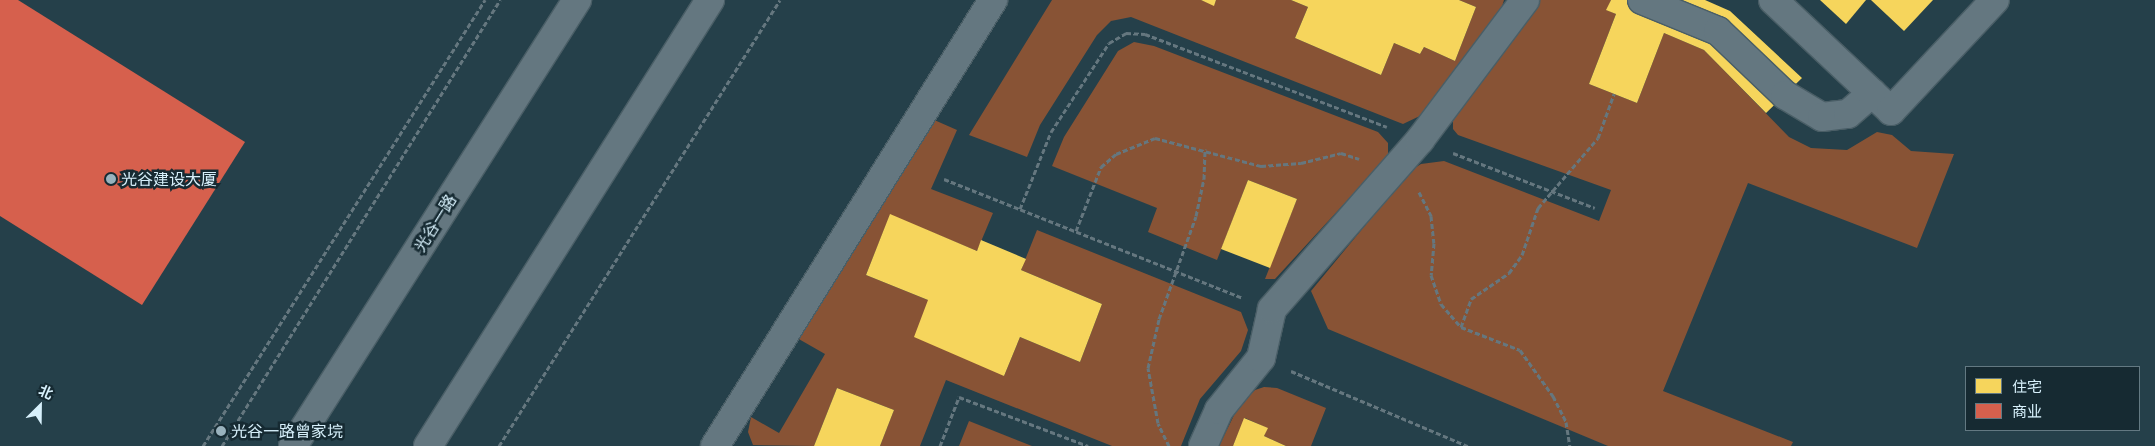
<!DOCTYPE html>
<meta charset="utf-8">
<style>
body{margin:0}
#map{position:relative;width:2155px;height:446px;overflow:hidden;background:#25404a;font-family:"Golos Text","Noto Sans SC",sans-serif}
div>[style]{position:absolute}
.green>*{inset:0;background:#885335}
.homes>*{inset:0;background:#f6d55c}
.shops>*{inset:0;background:#d6604d}
.path>*{height:3px;margin-top:-1.5px;transform-origin:0;background:repeating-linear-gradient(90deg,#65777f 0 5px,transparent 0 7.5px)}
.roads{filter:drop-shadow(1px 0 #4a5e66) drop-shadow(-1px 0 #4a5e66) drop-shadow(0 1px #4a5e66) drop-shadow(0 -1px #4a5e66)}
.minor>*{height:28px;margin:-14px;padding:0 14px;transform-origin:14px;border-radius:14px;background:#647780}
.secondary>*{height:28px;margin:-14px;padding:0 14px;transform-origin:14px;border-radius:14px;background:#647780}
.dots>*{width:14px;height:14px;translate:-50% -50%;box-sizing:border-box;border:2px solid #162a32;border-radius:50%}
span{translate:-50% -50%;white-space:nowrap;text-align:center;line-height:1.15;-webkit-text-stroke:5px #162a32;paint-order:stroke}
.poi-label{font-size:16px;color:#d7f0fb}
.left{translate:0 -50%;text-align:left}
.street-label{font-size:16px;color:#d7f0fb}
.legend{position:absolute;left:1965px;top:366px;width:175px;height:65px;box-sizing:border-box;background:#162a32;border:1px solid #637982;margin:0;padding:6px 9px;list-style:none;font-size:15px;color:#d7f0fb}
.legend li{display:flex;align-items:center;gap:10px;height:25px}
.legend b{width:25px;border:1px solid #637982}
.north{position:absolute;left:15px;top:381px;width:50px;height:50px;-webkit-text-stroke:4px #162a32;paint-order:stroke;rotate:23deg;font-size:14px;font-weight:700;line-height:20px;text-align:center;color:#d7f0fb}
.north::after{content:'';display:block;margin:auto;width:18px;height:22px;background:#d7f0fb;clip-path:polygon(50% 0,100% 100%,50% 72%,0 100%)}
</style>
<div id="map">
<div class="green">
<div style="clip-path:polygon(1052px 0,1201px 0,1214px 5px,1216px 0,1291px 0,1308px 7px,1295px 38px,1381px 75px,1394px 43px,1420px 54px,1424px 47px,1455px 61px,1476px 7px,1459px 0,1504px 0,1500px 13px,1424px 114px,1403px 124px,1131px 17px,1111px 21px,1097px 35px,1040px 125px,1027px 157px,969px 135px)"></div>
<div style="clip-path:polygon(1538px 0,1611px 0,1607px 10px,1616px 14px,1589px 84px,1637px 103px,1664px 33px,1704px 50px,1789px 137px,1811px 148px,1847px 150px,1877px 132px,1892px 135px,1911px 151px,1954px 154px,1917px 248px,1748px 183px,1663px 391px,1793px 442px,1791px 446px,1608px 446px,1328px 329px,1311px 291px,1410px 171px,1421px 164px,1444px 161px,1599px 221px,1611px 190px,1458px 135px,1453px 129px,1453px 114px)"></div>
<div style="clip-path:polygon(1134px 42px,1154px 46px,1378px 132px,1388px 143px,1388px 156px,1275px 279px,1265px 279px,1297px 199px,1248px 180px,1217px 260px,1148px 232px,1157px 208px,1052px 166px,1064px 137px,1118px 51px)"></div>
<div style="clip-path:polygon(932px 119px,957px 130px,931px 189px,993px 213px,977px 251px,890px 215px,866px 275px,928px 300px,1004px 376px,1020px 337px,1080px 362px,1102px 304px,1021px 270px,1037px 230px,1241px 312px,1248px 330px,1241px 351px,1200px 399px,1181px 446px,1112px 446px,946px 380px,920px 446px,880px 446px,894px 410px,837px 388px,814px 446px,753px 445px,748px 432px,751px 417px,779px 433px,825px 354px,797px 338px)"></div>
<div style="clip-path:polygon(1264px 387px,1277px 388px,1326px 408px,1311px 446px,1286px 446px,1264px 436px,1267px 428px,1245px 418px,1233px 446px,1219px 446px,1239px 405px,1255px 390px)"></div>
<div style="clip-path:polygon(969px 421px,1032px 446px,959px 446px)"></div>
</div>
<div class="homes">
<div style="clip-path:polygon(1201px 0,1216px 0,1214px 6px)"></div>
<div style="clip-path:polygon(1291px 0,1459px 0,1476px 7px,1455px 61px,1424px 47px,1420px 54px,1394px 43px,1381px 75px,1295px 38px,1308px 7px)"></div>
<div style="clip-path:polygon(1611px 0,1705px 0,1730px 11px,1802px 78px,1766px 113px,1704px 50px,1664px 33px,1637px 103px,1589px 84px,1616px 14px,1606px 10px)"></div>
<div style="clip-path:polygon(1820px 0,1866px 0,1846px 24px)"></div>
<div style="clip-path:polygon(1871px 0,1933px 0,1904px 31px)"></div>
<div style="clip-path:polygon(1248px 180px,1297px 199px,1270px 268px,1221px 249px)"></div>
<div style="clip-path:polygon(890px 214px,977px 251px,981px 240px,1026px 259px,1021px 270px,1102px 304px,1080px 362px,1020px 337px,1004px 376px,914px 337px,928px 300px,866px 275px)"></div>
<div style="clip-path:polygon(837px 388px,894px 410px,880px 446px,814px 446px)"></div>
<div style="clip-path:polygon(1244px 418px,1268px 428px,1264px 436px,1286px 446px,1233px 446px)"></div>
</div>
<div class="shops">
<div style="clip-path:polygon(0 0,18px 0,245px 142px,142px 305px,0 216px)"></div>
</div>
<div class="path">
<div style="left:1453px;top:153px;width:152px;rotate:21.2deg"></div>
<div style="left:944px;top:179px;width:320px;rotate:21.7deg"></div>
<div style="left:1419px;top:192px;width:27px;rotate:63deg"></div>
<div style="left:1431px;top:216px;width:27px;rotate:84deg"></div>
<div style="left:1434px;top:243px;width:32px;rotate:95deg"></div>
<div style="left:1431px;top:275px;width:31px;rotate:71deg"></div>
<div style="left:1441px;top:304px;width:30px;rotate:49deg"></div>
<div style="left:1461px;top:327px;width:63px;rotate:21.3deg"></div>
<div style="left:1520px;top:350px;width:57px;rotate:54.3deg"></div>
<div style="left:1553px;top:396px;width:29px;rotate:63deg"></div>
<div style="left:1566px;top:422px;width:24px;rotate:81deg"></div>
<div style="left:1020px;top:209px;width:83px;rotate:-68.1deg"></div>
<div style="left:1051px;top:132px;width:106px;rotate:-56.9deg"></div>
<div style="left:1109px;top:43px;width:20px;rotate:-30deg"></div>
<div style="left:1126px;top:33px;width:19px;rotate:3deg"></div>
<div style="left:1145px;top:34px;width:259px;rotate:21deg"></div>
<div style="left:1076px;top:231px;width:69px;rotate:-68.7deg"></div>
<div style="left:1101px;top:167px;width:20px;rotate:-41deg"></div>
<div style="left:1116px;top:154px;width:42px;rotate:-22.3deg"></div>
<div style="left:1155px;top:138px;width:110px;rotate:14.8deg"></div>
<div style="left:1261px;top:166px;width:40px;rotate:-4.3deg"></div>
<div style="left:1301px;top:163px;width:41px;rotate:-14deg"></div>
<div style="left:1341px;top:153px;width:19px;rotate:18deg"></div>
<div style="left:1461px;top:327px;width:30px;rotate:-70deg"></div>
<div style="left:1471px;top:299px;width:46px;rotate:-34.4deg"></div>
<div style="left:1509px;top:273px;width:22px;rotate:-54deg"></div>
<div style="left:1522px;top:255px;width:50px;rotate:-71.2deg"></div>
<div style="left:1538px;top:208px;width:92px;rotate:-49.4deg"></div>
<div style="left:1598px;top:138px;width:47px;rotate:-70deg"></div>
<div style="left:1291px;top:371px;width:192px;rotate:23deg"></div>
<div style="left:203px;top:446px;width:528px;rotate:-57.7deg"></div>
<div style="left:222px;top:446px;width:526px;rotate:-58.06deg"></div>
<div style="left:499px;top:446px;width:527px;rotate:-57.79deg"></div>
<div style="left:940px;top:446px;width:53px;rotate:-68.8deg"></div>
<div style="left:959px;top:397px;width:138px;rotate:20.8deg"></div>
<div style="left:1169px;top:446px;width:25px;rotate:-116deg"></div>
<div style="left:1158px;top:423px;width:56px;rotate:-100.3deg"></div>
<div style="left:1148px;top:368px;width:50px;rotate:-77.3deg"></div>
<div style="left:1159px;top:319px;width:109px;rotate:-70.2deg"></div>
<div style="left:1196px;top:216px;width:38px;rotate:-78deg"></div>
<div style="left:1204px;top:179px;width:30px;rotate:-88deg"></div>
</div>
<div class="roads">
<div class="minor">
<div style="left:1642px;top:0;width:82px;rotate:22.2deg"></div>
<div style="left:1718px;top:31px;width:93px;rotate:43.7deg"></div>
<div style="left:1785px;top:95px;width:43px;rotate:30.7deg"></div>
<div style="left:1822px;top:117px;width:26px;rotate:-7deg"></div>
<div style="left:1848px;top:114px;width:32px;rotate:-41deg"></div>
<div style="left:1773px;top:0;width:162px;rotate:43.2deg"></div>
<div style="left:1891px;top:111px;width:152px;rotate:-46.9deg"></div>
<div style="left:715px;top:446px;width:526px;rotate:-58.06deg"></div>
<div style="left:1203px;top:446px;width:39px;rotate:-66deg"></div>
<div style="left:1219px;top:410px;width:67px;rotate:-51.1deg"></div>
<div style="left:1261px;top:358px;width:50px;rotate:-77.3deg"></div>
<div style="left:1272px;top:309px;width:225px;rotate:-48.8deg"></div>
<div style="left:1420px;top:140px;width:175px;rotate:-53.1deg"></div>
</div>
<div class="secondary">
<div style="left:293px;top:446px;width:529px;rotate:-57.51deg"></div>
<div style="left:428px;top:446px;width:528px;rotate:-57.7deg"></div>
</div>
</div>
<div class="dots">
<div style="left:111px;top:179px;background:#99b2bd"></div>
<div style="left:221px;top:431px;background:#99b2bd"></div>
</div>
<div class="poi-label">
<span class="left" style="left:121px;top:179px">光谷建设大厦</span>
<span class="left" style="left:231px;top:431px">光谷一路曾家垸</span>
</div>
<div class="street-label">
<span style="left:435px;top:223px;rotate:-58deg">光谷一路</span>
</div>
<ul class="legend">
<li><b style="height:14px;background:#f6d55c"></b>住宅</li>
<li><b style="height:14px;background:#d6604d"></b>商业</li>
</ul>
<div class="north">北</div>
</div>
